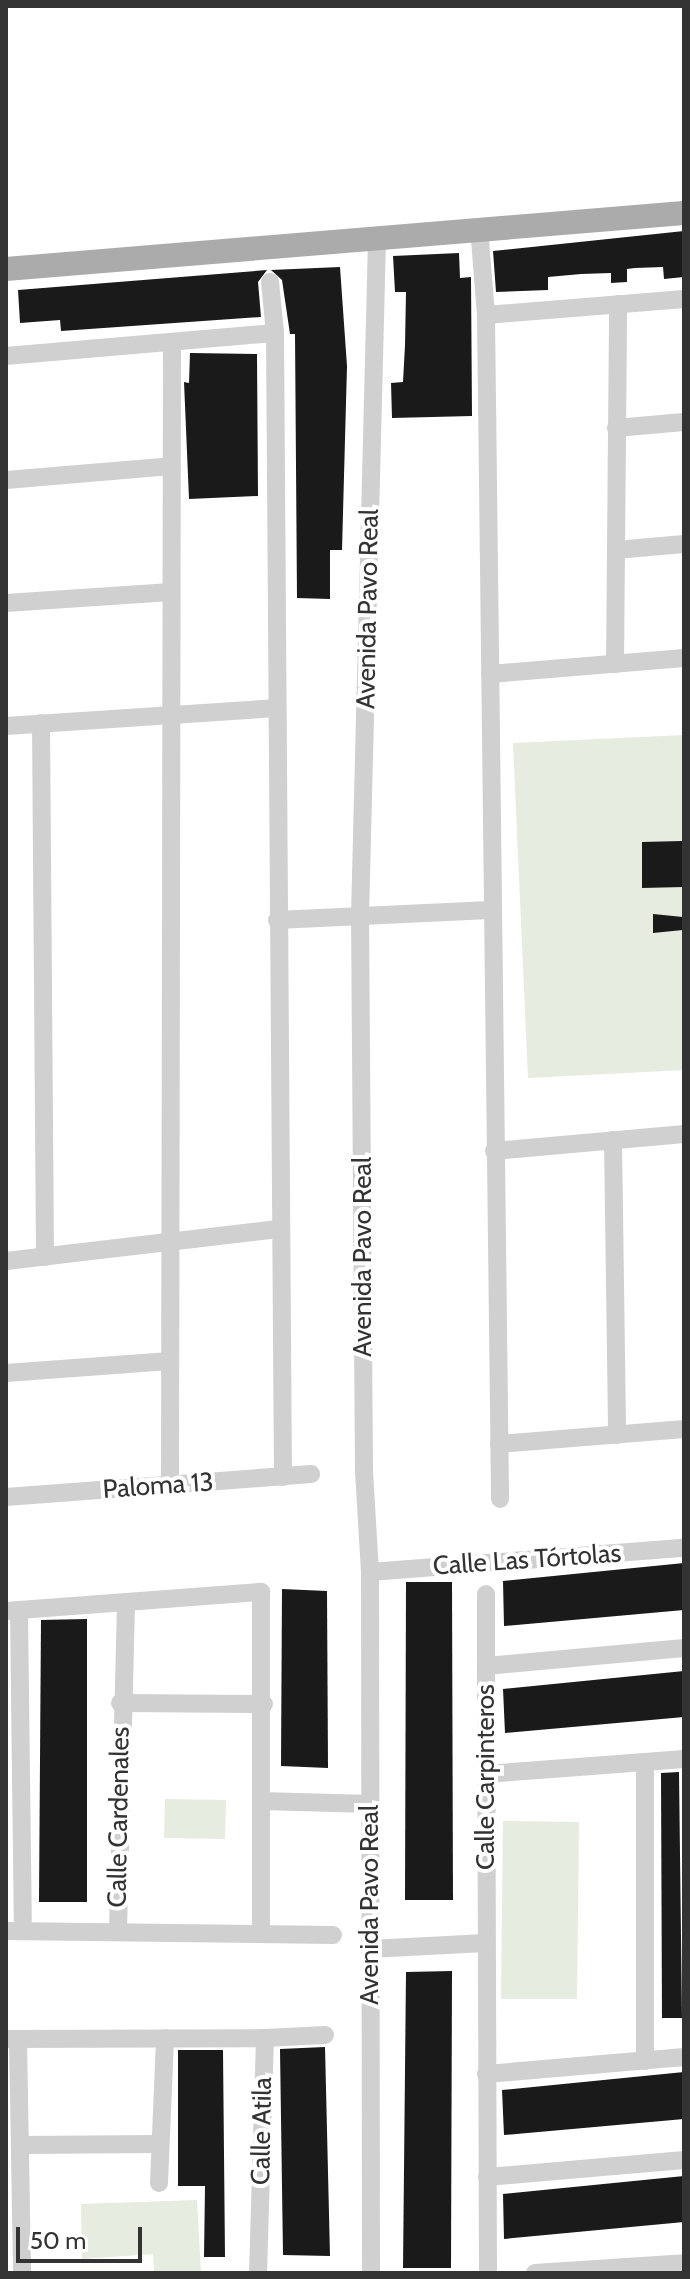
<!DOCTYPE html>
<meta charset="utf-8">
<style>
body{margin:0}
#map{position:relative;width:690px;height:2279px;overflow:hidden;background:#fff;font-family:Cabin,sans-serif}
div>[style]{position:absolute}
.green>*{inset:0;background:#e6ecdf}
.building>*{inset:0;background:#1a1a1a}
.minor>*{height:18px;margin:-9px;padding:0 9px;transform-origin:9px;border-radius:9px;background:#d0d0d0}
.major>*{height:24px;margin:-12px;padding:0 12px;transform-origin:12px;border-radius:12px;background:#ababab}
span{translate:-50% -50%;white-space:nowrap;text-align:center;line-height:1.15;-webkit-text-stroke:8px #fff;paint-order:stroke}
.street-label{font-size:26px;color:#333}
.frame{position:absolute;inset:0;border:8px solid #333;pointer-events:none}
.scale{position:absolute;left:16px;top:2227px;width:126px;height:36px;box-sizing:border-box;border:4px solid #333;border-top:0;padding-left:10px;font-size:24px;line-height:28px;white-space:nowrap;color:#333;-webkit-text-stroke:6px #fff;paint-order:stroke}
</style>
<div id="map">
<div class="green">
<div style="clip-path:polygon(684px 735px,684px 1070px,528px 1078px,513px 743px)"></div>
<div style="clip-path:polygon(165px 1799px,226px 1800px,225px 1839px,164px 1838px)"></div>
<div style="clip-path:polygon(503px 1821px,579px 1822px,577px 1999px,501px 1999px)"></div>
<div style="clip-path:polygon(197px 2200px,201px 2273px,154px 2273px,153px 2254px,82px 2259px,81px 2204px)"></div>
</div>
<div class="building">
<div style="clip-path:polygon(684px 231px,684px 277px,664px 279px,663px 267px,635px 268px,627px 269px,627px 282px,611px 283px,611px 273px,581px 274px,548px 277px,548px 290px,496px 292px,493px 251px)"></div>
<div style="clip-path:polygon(459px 253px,460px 278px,471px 277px,472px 416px,392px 418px,391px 383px,403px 382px,405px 345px,406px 292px,395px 292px,393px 256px)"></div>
<div style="clip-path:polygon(340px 267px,347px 366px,342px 550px,330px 550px,330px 599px,297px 598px,295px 334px,290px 334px,282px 280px,271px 270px)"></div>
<div style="clip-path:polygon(267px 270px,258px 282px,261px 317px,61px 331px,60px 320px,20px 323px,18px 290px)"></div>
<div style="clip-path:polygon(190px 353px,257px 354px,258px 496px,189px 499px,184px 382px,189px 383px)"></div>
<div style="clip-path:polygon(682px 841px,684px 887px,642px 888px,642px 842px)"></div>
<div style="clip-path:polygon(653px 914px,683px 917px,683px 930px,653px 933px)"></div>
<div style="clip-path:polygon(684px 1563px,684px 1610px,504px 1626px,503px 1581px)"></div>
<div style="clip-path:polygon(406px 1582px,452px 1582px,453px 1900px,405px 1900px)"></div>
<div style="clip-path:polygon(282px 1589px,327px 1591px,328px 1768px,281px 1766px)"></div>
<div style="clip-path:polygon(87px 1619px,87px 1902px,39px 1902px,41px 1620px)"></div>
<div style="clip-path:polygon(684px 1671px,684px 1717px,505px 1733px,503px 1689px)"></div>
<div style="clip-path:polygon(679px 1772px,682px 2018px,662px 2018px,661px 1773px)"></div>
<div style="clip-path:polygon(452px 1971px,451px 2268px,403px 2268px,406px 1972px)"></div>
<div style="clip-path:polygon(325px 2047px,330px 2256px,283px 2255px,280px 2049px)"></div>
<div style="clip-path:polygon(178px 2050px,223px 2050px,225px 2257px,204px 2257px,205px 2186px,178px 2186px)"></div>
<div style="clip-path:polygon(684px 2072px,684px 2119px,504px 2135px,502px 2090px)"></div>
<div style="clip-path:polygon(684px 2176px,684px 2222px,504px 2239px,503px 2194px)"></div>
</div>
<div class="minor">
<div style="left:480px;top:240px;width:75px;rotate:85.4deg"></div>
<div style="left:486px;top:315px;width:1184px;rotate:89.32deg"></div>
<div style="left:270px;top:282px;width:51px;rotate:84.4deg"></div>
<div style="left:275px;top:333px;width:1144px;rotate:89.6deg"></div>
<div style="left:486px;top:315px;width:199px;rotate:-4.6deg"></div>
<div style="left:6px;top:356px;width:270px;rotate:-4.9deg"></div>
<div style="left:616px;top:428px;width:68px;rotate:-5deg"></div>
<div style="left:6px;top:480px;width:166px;rotate:-4.8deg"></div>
<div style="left:616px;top:550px;width:68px;rotate:-5deg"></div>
<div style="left:6px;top:603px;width:165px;rotate:-3.8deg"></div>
<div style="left:615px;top:664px;width:360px;rotate:-89.5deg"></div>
<div style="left:490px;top:674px;width:195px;rotate:-4.7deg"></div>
<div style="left:41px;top:723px;width:534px;rotate:89.57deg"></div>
<div style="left:6px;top:726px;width:270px;rotate:-3.8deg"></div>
<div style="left:277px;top:920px;width:213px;rotate:-2.7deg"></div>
<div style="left:613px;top:1140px;width:295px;rotate:89.2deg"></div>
<div style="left:494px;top:1151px;width:191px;rotate:-5.1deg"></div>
<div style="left:6px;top:1261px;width:276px;rotate:-6.7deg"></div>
<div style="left:6px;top:1373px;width:164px;rotate:-4.2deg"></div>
<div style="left:499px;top:1444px;width:186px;rotate:-4.6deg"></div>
<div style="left:170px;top:1485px;width:1141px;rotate:-89.9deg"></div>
<div style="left:6px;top:1497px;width:306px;rotate:-4.3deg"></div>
<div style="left:370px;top:1572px;width:315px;rotate:-4.4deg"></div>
<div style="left:19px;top:1610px;width:321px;rotate:89.3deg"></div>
<div style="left:6px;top:1611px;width:256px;rotate:-4.3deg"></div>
<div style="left:261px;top:1592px;width:339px;rotate:90deg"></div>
<div style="left:486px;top:1666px;width:72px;rotate:-90deg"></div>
<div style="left:120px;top:1703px;width:144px;rotate:0.4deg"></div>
<div style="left:486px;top:1774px;width:199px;rotate:-4.3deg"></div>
<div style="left:261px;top:1801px;width:109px;rotate:1.6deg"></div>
<div style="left:6px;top:1931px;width:327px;rotate:0.7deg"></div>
<div style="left:118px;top:1931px;width:329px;rotate:-88.6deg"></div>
<div style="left:370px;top:1949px;width:115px;rotate:-3deg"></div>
<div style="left:265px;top:2038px;width:60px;rotate:-2.9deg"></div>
<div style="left:6px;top:2039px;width:259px;rotate:-0.2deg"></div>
<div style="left:265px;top:2038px;width:235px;rotate:91.7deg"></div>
<div style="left:18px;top:2039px;width:234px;rotate:89deg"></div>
<div style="left:645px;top:2061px;width:299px;rotate:-90deg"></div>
<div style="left:486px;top:2074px;width:199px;rotate:-4.9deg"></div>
<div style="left:20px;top:2145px;width:140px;rotate:-0.4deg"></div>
<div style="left:487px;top:2177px;width:198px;rotate:-4.9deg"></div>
<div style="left:159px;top:2183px;width:145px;rotate:-87.6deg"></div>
<div style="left:371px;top:2273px;width:701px;rotate:-90.08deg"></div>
<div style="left:370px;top:1572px;width:101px;rotate:-93.4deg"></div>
<div style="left:364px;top:1471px;width:555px;rotate:-90.41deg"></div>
<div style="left:360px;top:916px;width:674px;rotate:-88.56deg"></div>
<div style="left:488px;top:2273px;width:607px;rotate:-90.19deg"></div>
<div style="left:486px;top:1666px;width:199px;rotate:-5.2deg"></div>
<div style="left:535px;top:2273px;width:149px;rotate:-3.8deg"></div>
</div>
<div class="major">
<div style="left:6px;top:269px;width:680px;rotate:-4.72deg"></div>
</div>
<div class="street-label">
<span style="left:368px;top:609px;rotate:-89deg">Avenida Pavo Real</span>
<span style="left:363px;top:1257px;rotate:-90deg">Avenida Pavo Real</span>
<span style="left:158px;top:1486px;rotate:-4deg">Paloma 13</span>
<span style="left:527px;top:1560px;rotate:-4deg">Calle Las Tórtolas</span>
<span style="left:486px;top:1777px;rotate:-90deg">Calle Carpinteros</span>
<span style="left:119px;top:1817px;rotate:-89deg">Calle Cardenales</span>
<span style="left:370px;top:1905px;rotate:-90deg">Avenida Pavo Real</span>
<span style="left:262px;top:2131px;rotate:-89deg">Calle Atila</span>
</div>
<div class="frame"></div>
<div class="scale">50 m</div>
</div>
